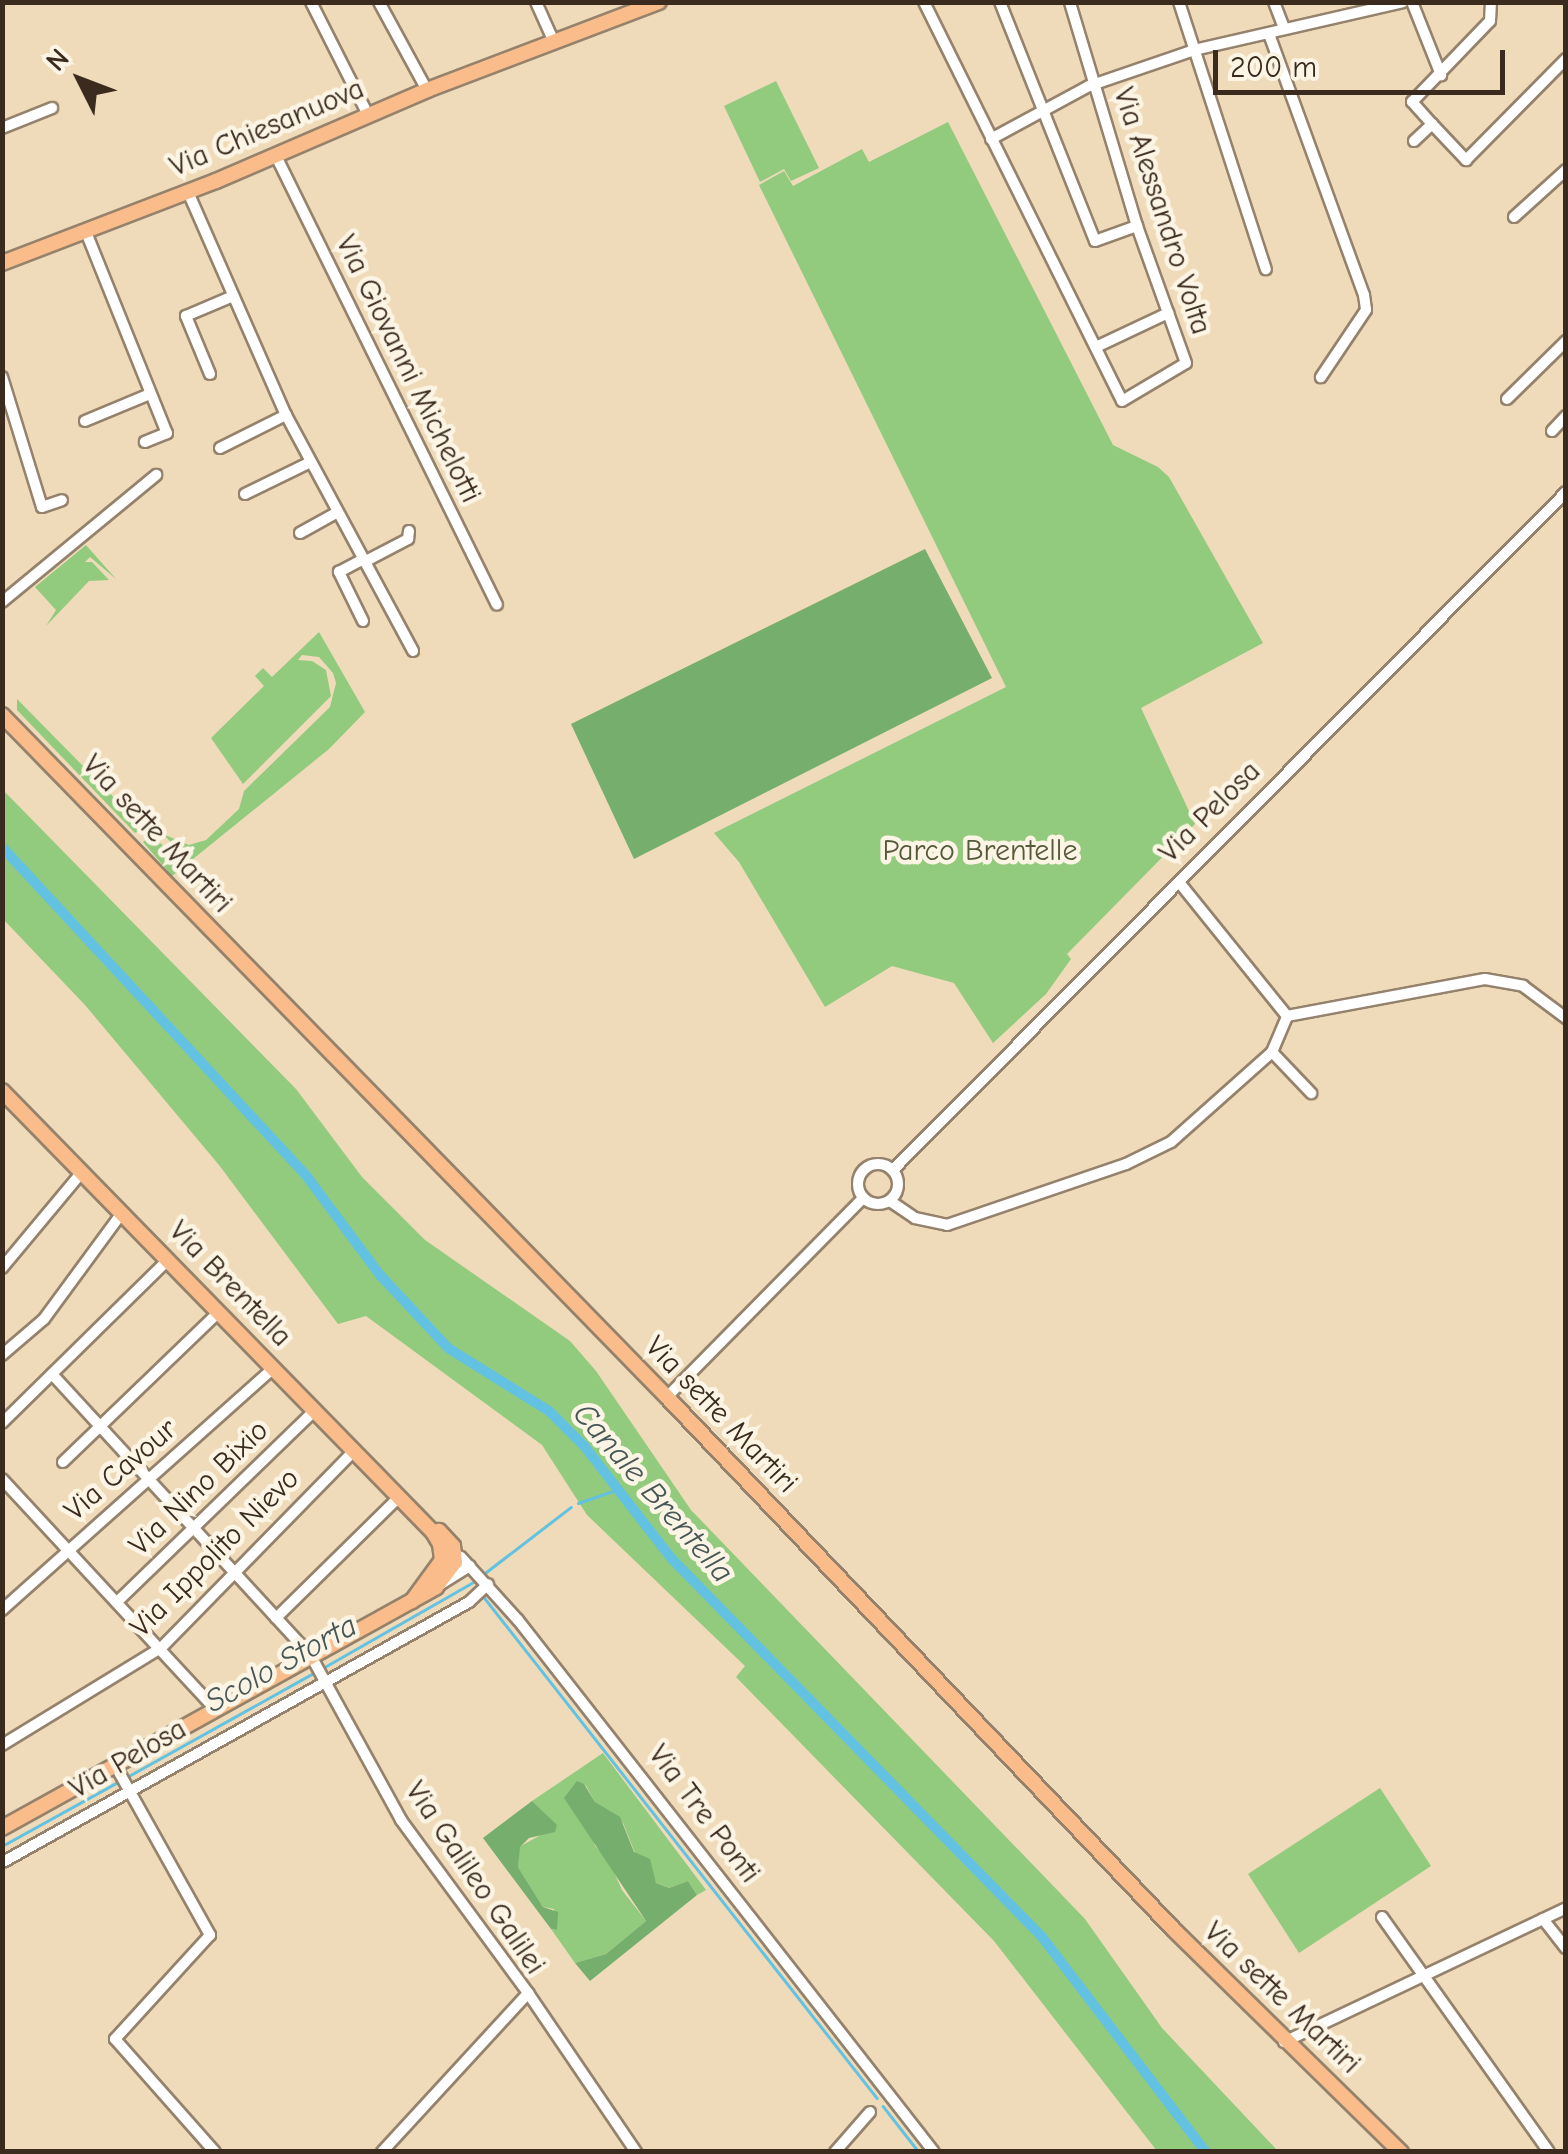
<!DOCTYPE html>
<style>
body{margin:0}
#map{position:relative;width:1568px;height:2154px;overflow:hidden;background:#efdbb9;font-family:"Comic Neue",sans-serif}
div>[style]{position:absolute}
.green>*{inset:0;background:#92ca7e}
.forest>*{inset:0;background:#75ae6d}
.stream>*{height:2.5px;margin:-1.25px;padding:0 1.25px;transform-origin:1.25px;border-radius:1.25px;background:#63c2e1}
.canal>*{height:10px;margin:-5px;padding:0 5px;transform-origin:5px;border-radius:5px;background:#63c2e1}
.roads{filter:drop-shadow(2px 0 #95826c) drop-shadow(-2px 0 #95826c) drop-shadow(0 2px #95826c) drop-shadow(0 -2px #95826c)}
.minor>*{height:10px;margin:-5px;padding:0 5px;transform-origin:5px;border-radius:5px;background:#fff}
.minor>.ring{margin:-5px;padding:0;box-sizing:content-box;background:none;border:10px solid #fff;border-radius:50%}
.major>*{height:14px;margin:-7px;padding:0 7px;transform-origin:7px;border-radius:7px;background:#f9bc8a}
span{translate:-50% -50%;white-space:nowrap;text-align:center;line-height:1.15;-webkit-text-stroke:9px #fcf5e5;paint-order:stroke}
.street-label{font-size:30px;color:#3b2a1e}
.park-label{font-size:30px;color:#555a3b}
.water-label{font-size:32px;color:#475858;font-style:italic}
.frame{position:absolute;inset:0;border:5px solid #3b2a1e;pointer-events:none}
.north{position:absolute;left:30px;top:30px;width:100px;height:100px;-webkit-text-stroke:8px #fcf5e5;paint-order:stroke;rotate:312deg;font-size:28px;font-weight:700;line-height:40px;text-align:center;color:#3b2a1e}
.north::after{content:'';display:block;margin:auto;width:35px;height:45px;background:#3b2a1e;clip-path:polygon(50% 0,100% 100%,50% 72%,0 100%)}
.scale{position:absolute;left:1213px;top:50px;width:292px;height:45px;box-sizing:border-box;border:5px solid #3b2a1e;border-top:0;padding-left:12px;font-size:30px;line-height:35px;white-space:nowrap;color:#3b2a1e;-webkit-text-stroke:8px #fcf5e5;paint-order:stroke}
</style>
<div id="map">
<div class="green">
<div style="clip-path:polygon(776px 81px,819px 168px,791px 181px,784px 169px,760px 182px,724px 106px)"></div>
<div style="clip-path:polygon(948px 122px,1113px 445px,1158px 467px,1169px 477px,1263px 643px,1141px 708px,1195px 824px,1067px 954px,1071px 959px,1046px 994px,993px 1043px,954px 983px,892px 966px,825px 1007px,739px 862px,714px 833px,1006px 687px,759px 185px,784px 171px,793px 186px,862px 149px,869px 162px)"></div>
<div style="clip-path:polygon(86px 545px,116px 579px,90px 557px,85px 562px,92px 562px,109px 580px,89px 581px,46px 626px,56px 610px,35px 587px)"></div>
<div style="clip-path:polygon(319px 632px,365px 712px,329px 749px,172px 876px,143px 842px,152px 834px,176px 860px,184px 856px,163px 834px,189px 845px,206px 840px,239px 809px,244px 791px,330px 707px,336px 683px,333px 673px,319px 657px,302px 655px,298px 660px,312px 661px,326px 670px,331px 696px,243px 784px,211px 738px,264px 686px,255px 676px,263px 668px,272px 677px)"></div>
<div style="clip-path:polygon(17px 699px,144px 828px,135px 833px,17px 710px)"></div>
<div style="clip-path:polygon(2px 789px,296px 1089px,362px 1177px,425px 1240px,570px 1341px,596px 1371px,691px 1510px,1085px 1919px,1162px 2028px,1278px 2151px,1157px 2151px,994px 1941px,736px 1677px,745px 1666px,587px 1515px,542px 1445px,366px 1316px,338px 1324px,219px 1165px,85px 1005px,3px 919px)"></div>
<div style="clip-path:polygon(603px 1753px,706px 1890px,697px 1895px,688px 1881px,669px 1888px,656px 1883px,650px 1868px,635px 1853px,623px 1823px,595px 1802px,585px 1784px,595px 1846px,608px 1859px,622px 1890px,646px 1921px,606px 1954px,575px 1963px,551px 1929px,556px 1930px,554px 1909px,543px 1907px,518px 1867px,519px 1847px,557px 1826px,532px 1801px)"></div>
<div style="clip-path:polygon(1380px 1788px,1431px 1866px,1299px 1953px,1248px 1874px)"></div>
</div>
<div class="forest">
<div style="clip-path:polygon(925px 549px,992px 678px,634px 859px,571px 724px)"></div>
<div style="clip-path:polygon(577px 1781px,584px 1784px,595px 1802px,620px 1817px,634px 1852px,650px 1859px,656px 1883px,669px 1888px,688px 1881px,697px 1895px,590px 1981px,575px 1963px,606px 1954px,646px 1921px,564px 1798px)"></div>
<div style="clip-path:polygon(532px 1801px,557px 1825px,555px 1832px,529px 1838px,520px 1847px,518px 1867px,543px 1907px,558px 1912px,557px 1930px,551px 1929px,483px 1838px)"></div>
</div>
<div class="stream">
<div style="left:578px;top:1503px;width:40px;rotate:-18.9deg"></div>
<div style="left:481px;top:1576px;width:113px;rotate:-37.5deg"></div>
<div style="left:483px;top:1596px;width:638px;rotate:51.87deg"></div>
<div style="left:321px;top:1669px;width:177px;rotate:-29.7deg"></div>
<div style="left:125px;top:1778px;width:216px;rotate:-29.1deg"></div>
<div style="left:2px;top:1846px;width:132px;rotate:-28.9deg"></div>
<div style="left:883px;top:2106px;width:58px;rotate:52deg"></div>
</div>
<div class="canal">
<div style="left:2px;top:847px;width:446px;rotate:47.2deg"></div>
<div style="left:305px;top:1174px;width:126px;rotate:53.4deg"></div>
<div style="left:380px;top:1275px;width:100px;rotate:47deg"></div>
<div style="left:448px;top:1348px;width:119px;rotate:32deg"></div>
<div style="left:549px;top:1411px;width:51px;rotate:45deg"></div>
<div style="left:585px;top:1447px;width:142px;rotate:52.2deg"></div>
<div style="left:672px;top:1559px;width:529px;rotate:45.61deg"></div>
<div style="left:1042px;top:1937px;width:270px;rotate:52.7deg"></div>
</div>
<div class="roads">
<div class="minor">
<div style="left:311px;top:2px;width:127px;rotate:63.2deg"></div>
<div style="left:379px;top:2px;width:100px;rotate:61.4deg"></div>
<div style="left:536px;top:2px;width:44px;rotate:65.8deg"></div>
<div style="left:924px;top:2px;width:445px;rotate:63.6deg"></div>
<div style="left:1122px;top:401px;width:74px;rotate:-30.7deg"></div>
<div style="left:1186px;top:363px;width:145px;rotate:-109.7deg"></div>
<div style="left:1137px;top:226px;width:234px;rotate:-106.7deg"></div>
<div style="left:1000px;top:2px;width:257px;rotate:68.3deg"></div>
<div style="left:1095px;top:241px;width:45px;rotate:-19.7deg"></div>
<div style="left:1179px;top:2px;width:281px;rotate:72deg"></div>
<div style="left:1274px;top:2px;width:28px;rotate:69deg"></div>
<div style="left:1412px;top:2px;width:79px;rotate:68.3deg"></div>
<div style="left:1269px;top:34px;width:278px;rotate:70deg"></div>
<div style="left:1364px;top:295px;width:15px;rotate:82deg"></div>
<div style="left:1366px;top:310px;width:81px;rotate:123.9deg"></div>
<div style="left:1432px;top:124px;width:50px;rotate:46.6deg"></div>
<div style="left:1466px;top:160px;width:142px;rotate:-45.3deg"></div>
<div style="left:2px;top:128px;width:54px;rotate:-21.8deg"></div>
<div style="left:991px;top:139px;width:111px;rotate:-28.4deg"></div>
<div style="left:1089px;top:86px;width:111px;rotate:-18.9deg"></div>
<div style="left:1194px;top:50px;width:214px;rotate:-12.9deg"></div>
<div style="left:1414px;top:141px;width:25px;rotate:-43deg"></div>
<div style="left:1432px;top:124px;width:30px;rotate:-132deg"></div>
<div style="left:1412px;top:102px;width:112px;rotate:-46.1deg"></div>
<div style="left:1490px;top:21px;width:19px;rotate:-87deg"></div>
<div style="left:276px;top:156px;width:500px;rotate:63.79deg"></div>
<div style="left:188px;top:192px;width:244px;rotate:66.3deg"></div>
<div style="left:286px;top:415px;width:268px;rotate:61.7deg"></div>
<div style="left:1514px;top:217px;width:70px;rotate:-42.1deg"></div>
<div style="left:86px;top:232px;width:217px;rotate:68.1deg"></div>
<div style="left:167px;top:433px;width:24px;rotate:158deg"></div>
<div style="left:1096px;top:347px;width:80px;rotate:-25.3deg"></div>
<div style="left:210px;top:374px;width:63px;rotate:-112.5deg"></div>
<div style="left:186px;top:316px;width:49px;rotate:-22.9deg"></div>
<div style="left:2px;top:377px;width:136px;rotate:72.9deg"></div>
<div style="left:42px;top:507px;width:21px;rotate:-19deg"></div>
<div style="left:1507px;top:399px;width:83px;rotate:-44.5deg"></div>
<div style="left:85px;top:421px;width:70px;rotate:-22.6deg"></div>
<div style="left:1552px;top:431px;width:21px;rotate:-47deg"></div>
<div style="left:220px;top:448px;width:74px;rotate:-26.6deg"></div>
<div style="left:245px;top:494px;width:73px;rotate:-25.9deg"></div>
<div style="left:300px;top:533px;width:43px;rotate:-28.9deg"></div>
<div style="left:364px;top:562px;width:50px;rotate:-27.6deg"></div>
<div style="left:408px;top:539px;width:8px;rotate:-83deg"></div>
<div style="left:2px;top:602px;width:200px;rotate:-39.5deg"></div>
<div style="left:363px;top:621px;width:55px;rotate:-116.1deg"></div>
<div style="left:339px;top:572px;width:27px;rotate:-28deg"></div>
<div style="left:1287px;top:1016px;width:201px;rotate:-10.6deg"></div>
<div style="left:1485px;top:979px;width:39px;rotate:10deg"></div>
<div style="left:1523px;top:986px;width:54px;rotate:36.7deg"></div>
<div style="left:1272px;top:1052px;width:57px;rotate:46.4deg"></div>
<div class="ring" style="left:858px;top:1164px;width:30px;height:30px"></div>
<div style="left:893px;top:1170px;width:955px;rotate:-45.21deg"></div>
<div style="left:890px;top:1201px;width:30px;rotate:34deg"></div>
<div style="left:915px;top:1218px;width:33px;rotate:12deg"></div>
<div style="left:947px;top:1225px;width:189px;rotate:-18.8deg"></div>
<div style="left:1126px;top:1164px;width:50px;rotate:-26.1deg"></div>
<div style="left:1171px;top:1142px;width:135px;rotate:-41.7deg"></div>
<div style="left:1272px;top:1052px;width:39px;rotate:-67deg"></div>
<div style="left:1287px;top:1016px;width:172px;rotate:-128.9deg"></div>
<div style="left:2px;top:1268px;width:125px;rotate:-50.2deg"></div>
<div style="left:2px;top:1355px;width:55px;rotate:-40.6deg"></div>
<div style="left:44px;top:1319px;width:132px;rotate:-53.7deg"></div>
<div style="left:52px;top:1374px;width:383px;rotate:47.4deg"></div>
<div style="left:311px;top:1656px;width:187px;rotate:61.2deg"></div>
<div style="left:401px;top:1820px;width:215px;rotate:53.7deg"></div>
<div style="left:528px;top:1993px;width:192px;rotate:55.8deg"></div>
<div style="left:667px;top:1397px;width:279px;rotate:-45.4deg"></div>
<div style="left:2px;top:1423px;width:233px;rotate:-44.5deg"></div>
<div style="left:63px;top:1462px;width:216px;rotate:-43.9deg"></div>
<div style="left:2px;top:1479px;width:313px;rotate:47.2deg"></div>
<div style="left:449px;top:1551px;width:13px;rotate:27deg"></div>
<div style="left:461px;top:1557px;width:85px;rotate:47.9deg"></div>
<div style="left:518px;top:1620px;width:675px;rotate:51.98deg"></div>
<div style="left:441px;top:1584px;width:34px;rotate:-32deg"></div>
<div style="left:118px;top:1601px;width:274px;rotate:-44.1deg"></div>
<div style="left:2px;top:1610px;width:364px;rotate:-41.7deg"></div>
<div style="left:276px;top:1618px;width:174px;rotate:-44.5deg"></div>
<div style="left:2px;top:1745px;width:186px;rotate:-31.4deg"></div>
<div style="left:161px;top:1648px;width:277px;rotate:-45.6deg"></div>
<div style="left:115px;top:1765px;width:195px;rotate:60.8deg"></div>
<div style="left:210px;top:1935px;width:141px;rotate:132.4deg"></div>
<div style="left:115px;top:2039px;width:151px;rotate:48.5deg"></div>
<div style="left:3px;top:1862px;width:534px;rotate:-29.16deg"></div>
<div style="left:469px;top:1602px;width:26px;rotate:-43deg"></div>
<div style="left:1382px;top:1917px;width:288px;rotate:54.6deg"></div>
<div style="left:1543px;top:1919px;width:37px;rotate:52deg"></div>
<div style="left:1284px;top:2042px;width:312px;rotate:-25.4deg"></div>
<div style="left:382px;top:2152px;width:216px;rotate:-47.4deg"></div>
<div style="left:835px;top:2152px;width:53px;rotate:-48.8deg"></div>
</div>
<div class="major">
<div style="left:2px;top:263px;width:229px;rotate:-21deg"></div>
<div style="left:216px;top:181px;width:230px;rotate:-23.3deg"></div>
<div style="left:427px;top:90px;width:248px;rotate:-20.8deg"></div>
<div style="left:2px;top:715px;width:953px;rotate:45.72deg"></div>
<div style="left:667px;top:1397px;width:736px;rotate:46.43deg"></div>
<div style="left:1174px;top:1930px;width:318px;rotate:44.4deg"></div>
<div style="left:2px;top:1091px;width:617px;rotate:45.66deg"></div>
<div style="left:433px;top:1532px;width:14px;rotate:60deg"></div>
<div style="left:440px;top:1544px;width:16px;rotate:83deg"></div>
<div style="left:442px;top:1560px;width:51px;rotate:126.2deg"></div>
<div style="left:2px;top:1828px;width:496px;rotate:-29deg"></div>
<div style="left:436px;top:1587px;width:31px;rotate:-53deg"></div>
<div style="left:455px;top:1562px;width:16px;rotate:-97deg"></div>
<div style="left:453px;top:1546px;width:21px;rotate:-133deg"></div>
</div>
</div>
<div class="street-label">
<span style="left:267px;top:128px;rotate:-23deg">Via Chiesanuova</span>
<span style="left:1162px;top:211px;rotate:72deg">Via Alessandro Volta</span>
<span style="left:408px;top:369px;rotate:64deg">Via Giovanni Michelotti</span>
<span style="left:1210px;top:812px;rotate:-45deg">Via Pelosa</span>
<span style="left:157px;top:834px;rotate:47deg">Via sette Martiri</span>
<span style="left:230px;top:1284px;rotate:46deg">Via Brentella</span>
<span style="left:721px;top:1415px;rotate:46deg">Via sette Martiri</span>
<span style="left:121px;top:1470px;rotate:-41deg">Via Cavour</span>
<span style="left:199px;top:1488px;rotate:-44deg">Via Nino Bixio</span>
<span style="left:215px;top:1553px;rotate:-45deg">Via Ippolito Nievo</span>
<span style="left:128px;top:1759px;rotate:-30deg">Via Pelosa</span>
<span style="left:704px;top:1814px;rotate:53deg">Via Tre Ponti</span>
<span style="left:475px;top:1878px;rotate:56deg">Via Galileo Galilei</span>
<span style="left:1282px;top:1998px;rotate:44deg">Via sette Martiri</span>
</div>
<div class="park-label">
<span style="left:980px;top:851px">Parco Brentelle</span>
</div>
<div class="water-label">
<span style="left:653px;top:1493px;rotate:49deg">Canale Brentella</span>
<span style="left:281px;top:1664px;rotate:-29deg">Scolo Storta</span>
</div>
<div class="frame"></div>
<div class="north">N</div>
<div class="scale">200 m</div>
</div>
